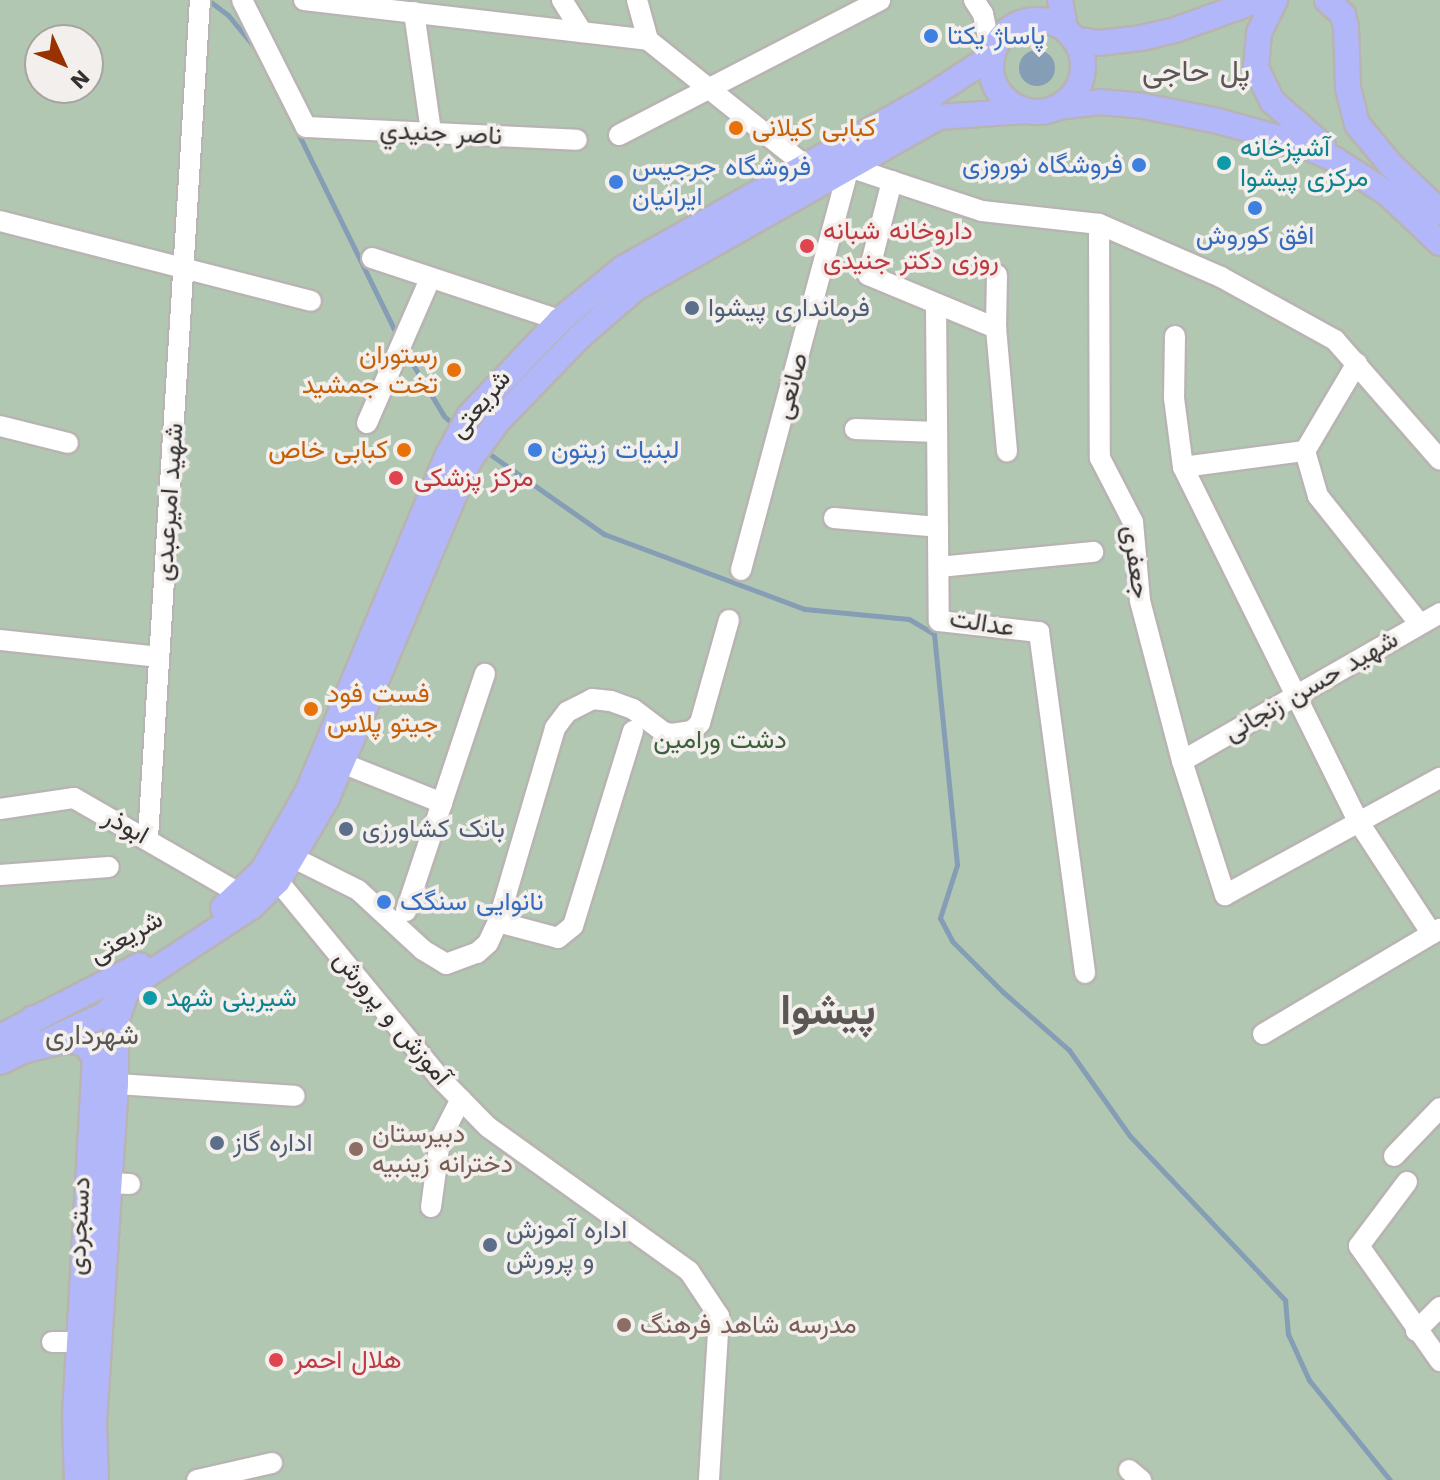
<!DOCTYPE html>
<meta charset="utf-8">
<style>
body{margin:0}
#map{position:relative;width:1440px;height:1480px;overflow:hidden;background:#e6e2df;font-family:"Work Sans",Vazirmatn,sans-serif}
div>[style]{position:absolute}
.green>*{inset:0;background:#b2c7b1}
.water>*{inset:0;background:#859db5}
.round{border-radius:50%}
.stream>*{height:5px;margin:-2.5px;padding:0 2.5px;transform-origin:2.5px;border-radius:2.5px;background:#859db5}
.roads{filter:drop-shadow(2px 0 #b8b4b2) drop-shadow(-2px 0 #b8b4b2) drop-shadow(0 2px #b8b4b2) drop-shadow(0 -2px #b8b4b2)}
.minor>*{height:20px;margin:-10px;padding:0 10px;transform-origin:10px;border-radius:10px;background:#fff}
.major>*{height:24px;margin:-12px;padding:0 12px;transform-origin:12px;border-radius:12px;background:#b2b7f9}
.major>.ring{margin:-12px;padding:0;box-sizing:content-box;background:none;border:24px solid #b2b7f9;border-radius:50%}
.dots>*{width:22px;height:22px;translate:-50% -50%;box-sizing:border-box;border:4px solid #f3efed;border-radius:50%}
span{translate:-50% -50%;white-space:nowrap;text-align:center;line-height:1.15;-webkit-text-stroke:7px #f3efed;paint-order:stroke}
.shop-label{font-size:26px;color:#366cbe}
.left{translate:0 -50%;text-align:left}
.right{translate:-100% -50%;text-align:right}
.food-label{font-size:26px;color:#c56008}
.street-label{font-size:26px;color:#343231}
.culture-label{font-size:26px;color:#0d838f}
.health-label{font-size:26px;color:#be3a42}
.service-label{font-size:26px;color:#4e5e75}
.park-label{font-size:26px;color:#3c623c}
.education-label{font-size:26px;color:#785e54}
.neighbourhood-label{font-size:28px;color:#5b5755}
.quarter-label{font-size:30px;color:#5b5755}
.town-label{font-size:42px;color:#5b5755;font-weight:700}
.north{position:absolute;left:24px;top:24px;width:80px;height:80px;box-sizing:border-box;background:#f3efed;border:2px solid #a7a3a2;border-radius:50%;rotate:134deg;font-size:22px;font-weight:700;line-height:32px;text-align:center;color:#343231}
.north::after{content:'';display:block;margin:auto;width:28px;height:36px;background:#983301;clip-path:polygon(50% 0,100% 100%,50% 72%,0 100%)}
</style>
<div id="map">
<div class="green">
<div style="clip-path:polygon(evenodd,0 0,1440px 0,1440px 1480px,0 1480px,0 0,40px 40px,88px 40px,88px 88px,40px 88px,40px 40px)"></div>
</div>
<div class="water">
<div class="round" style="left:1019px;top:50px;width:36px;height:36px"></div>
</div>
<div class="stream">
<div style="left:208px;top:0;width:25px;rotate:37deg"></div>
<div style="left:228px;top:15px;width:45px;rotate:50.4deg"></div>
<div style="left:295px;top:127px;width:234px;rotate:63.9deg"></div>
<div style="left:406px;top:353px;width:74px;rotate:58.9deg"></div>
<div style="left:444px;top:416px;width:13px;rotate:42deg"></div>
<div style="left:491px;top:455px;width:138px;rotate:35deg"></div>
<div style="left:604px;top:534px;width:215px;rotate:20.5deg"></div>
<div style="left:805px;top:609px;width:104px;rotate:5.5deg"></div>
<div style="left:909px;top:619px;width:29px;rotate:31deg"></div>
<div style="left:934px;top:634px;width:232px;rotate:84.3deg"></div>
<div style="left:957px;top:865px;width:56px;rotate:107.8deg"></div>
<div style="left:940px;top:918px;width:26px;rotate:62deg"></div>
<div style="left:952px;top:941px;width:72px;rotate:45deg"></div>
<div style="left:1003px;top:992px;width:88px;rotate:41.3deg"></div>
<div style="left:1069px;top:1050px;width:105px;rotate:54.7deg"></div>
<div style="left:1130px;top:1136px;width:226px;rotate:46.6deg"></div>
<div style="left:1285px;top:1300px;width:34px;rotate:85deg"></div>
<div style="left:1288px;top:1334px;width:51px;rotate:65.5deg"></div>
<div style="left:1309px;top:1380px;width:129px;rotate:51deg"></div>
</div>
<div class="roads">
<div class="minor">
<div style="left:242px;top:0;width:142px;rotate:63.3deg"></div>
<div style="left:306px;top:127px;width:271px;rotate:2.7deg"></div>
<div style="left:304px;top:0;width:346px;rotate:6.6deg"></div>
<div style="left:562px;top:0;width:38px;rotate:58deg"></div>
<div style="left:637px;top:0;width:41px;rotate:74.6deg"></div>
<div style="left:648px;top:40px;width:202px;rotate:38.6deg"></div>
<div style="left:974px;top:0;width:17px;rotate:57deg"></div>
<div style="left:983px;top:14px;width:43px;rotate:77.9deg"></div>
<div style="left:414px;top:12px;width:121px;rotate:81.9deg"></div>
<div style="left:619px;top:135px;width:294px;rotate:-27.3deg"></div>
<div style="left:892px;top:181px;width:97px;rotate:104.3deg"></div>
<div style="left:868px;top:275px;width:139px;rotate:22.5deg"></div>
<div style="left:0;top:221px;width:321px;rotate:14.4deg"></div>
<div style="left:1099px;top:224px;width:234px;rotate:89.8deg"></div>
<div style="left:1100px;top:458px;width:72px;rotate:62.7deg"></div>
<div style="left:1133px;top:522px;width:79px;rotate:84.9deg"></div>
<div style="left:1140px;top:601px;width:165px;rotate:75.3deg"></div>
<div style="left:1182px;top:761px;width:141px;rotate:72.2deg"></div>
<div style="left:1225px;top:895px;width:245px;rotate:-28.6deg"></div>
<div style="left:372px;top:258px;width:198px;rotate:18.3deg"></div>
<div style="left:997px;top:275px;width:53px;rotate:91.1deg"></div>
<div style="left:996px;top:328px;width:124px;rotate:84.9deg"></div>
<div style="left:936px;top:305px;width:316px;rotate:89.5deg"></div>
<div style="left:939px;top:621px;width:101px;rotate:6.3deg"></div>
<div style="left:1039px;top:632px;width:344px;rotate:82.3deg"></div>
<div style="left:1175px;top:336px;width:62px;rotate:90.9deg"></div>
<div style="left:1174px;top:398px;width:70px;rotate:82.6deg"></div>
<div style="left:1183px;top:467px;width:395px;rotate:63.7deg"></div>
<div style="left:1358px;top:821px;width:135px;rotate:56.8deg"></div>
<div style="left:367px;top:423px;width:157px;rotate:-66.4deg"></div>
<div style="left:0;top:426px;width:70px;rotate:14deg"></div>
<div style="left:855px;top:429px;width:82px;rotate:2.1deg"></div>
<div style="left:1305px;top:451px;width:47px;rotate:73.9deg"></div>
<div style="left:1318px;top:496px;width:162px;rotate:51.5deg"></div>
<div style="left:1183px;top:467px;width:123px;rotate:-7.5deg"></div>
<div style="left:1305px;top:451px;width:102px;rotate:-59.4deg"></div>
<div style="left:834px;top:518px;width:104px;rotate:4.9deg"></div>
<div style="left:939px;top:567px;width:155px;rotate:-5.6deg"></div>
<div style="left:741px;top:570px;width:417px;rotate:-75deg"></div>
<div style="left:849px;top:167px;width:140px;rotate:18.3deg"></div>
<div style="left:982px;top:211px;width:118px;rotate:6.3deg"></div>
<div style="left:1099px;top:224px;width:133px;rotate:23.5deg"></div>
<div style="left:1221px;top:277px;width:130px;rotate:28.9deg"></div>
<div style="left:1335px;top:340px;width:159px;rotate:48.8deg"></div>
<div style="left:0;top:640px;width:160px;rotate:6.1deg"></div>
<div style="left:1182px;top:761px;width:297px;rotate:-29.8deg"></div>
<div style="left:342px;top:763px;width:108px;rotate:21.8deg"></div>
<div style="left:0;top:809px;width:75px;rotate:-8.5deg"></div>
<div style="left:74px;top:798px;width:192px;rotate:30deg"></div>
<div style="left:148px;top:838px;width:840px;rotate:-86.45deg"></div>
<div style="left:292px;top:857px;width:74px;rotate:26.6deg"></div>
<div style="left:358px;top:890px;width:88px;rotate:42.7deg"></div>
<div style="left:423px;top:950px;width:27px;rotate:31deg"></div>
<div style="left:446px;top:964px;width:33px;rotate:-20deg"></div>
<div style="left:477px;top:953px;width:15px;rotate:-42deg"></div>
<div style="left:488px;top:943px;width:23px;rotate:-65deg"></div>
<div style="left:498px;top:922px;width:202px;rotate:-73.6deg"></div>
<div style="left:555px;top:728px;width:20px;rotate:-53deg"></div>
<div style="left:567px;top:712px;width:28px;rotate:-27deg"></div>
<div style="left:592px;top:699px;width:19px;rotate:6deg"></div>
<div style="left:611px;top:701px;width:23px;rotate:20deg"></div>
<div style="left:633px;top:709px;width:38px;rotate:37deg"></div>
<div style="left:663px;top:732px;width:9px;rotate:13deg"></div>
<div style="left:672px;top:734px;width:20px;rotate:-9deg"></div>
<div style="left:692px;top:731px;width:11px;rotate:-45deg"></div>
<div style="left:700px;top:723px;width:107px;rotate:-74.3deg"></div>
<div style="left:0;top:875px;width:109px;rotate:-4.2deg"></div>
<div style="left:278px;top:881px;width:252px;rotate:50.6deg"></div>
<div style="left:438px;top:1076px;width:71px;rotate:45.6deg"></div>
<div style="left:488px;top:1127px;width:247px;rotate:35.6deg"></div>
<div style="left:689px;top:1271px;width:54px;rotate:56.3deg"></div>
<div style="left:719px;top:1316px;width:164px;rotate:93.5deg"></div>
<div style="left:406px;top:911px;width:250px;rotate:-71.6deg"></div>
<div style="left:498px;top:922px;width:62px;rotate:14.9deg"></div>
<div style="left:558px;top:938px;width:19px;rotate:-39deg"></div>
<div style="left:573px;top:926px;width:204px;rotate:-72.9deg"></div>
<div style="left:1263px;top:1034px;width:206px;rotate:-30.7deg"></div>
<div style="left:116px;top:1084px;width:179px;rotate:3.8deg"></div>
<div style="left:1394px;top:1156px;width:66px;rotate:-46.2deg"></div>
<div style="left:1407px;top:1182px;width:80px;rotate:126.9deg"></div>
<div style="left:1359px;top:1246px;width:141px;rotate:54.8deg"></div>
<div style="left:110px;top:1183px;width:20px;rotate:3deg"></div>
<div style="left:431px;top:1207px;width:68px;rotate:-82.3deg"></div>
<div style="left:440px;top:1140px;width:46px;rotate:-62.9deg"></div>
<div style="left:1416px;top:1331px;width:34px;rotate:-45deg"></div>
<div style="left:52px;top:1342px;width:27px"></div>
<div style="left:1129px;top:1470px;width:16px;rotate:40deg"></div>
<div style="left:197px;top:1480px;width:77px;rotate:-12.8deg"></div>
</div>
<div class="major">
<div style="left:1060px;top:0;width:29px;rotate:80deg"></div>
<div style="left:1275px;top:0;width:37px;rotate:116deg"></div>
<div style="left:1259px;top:33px;width:35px;rotate:95deg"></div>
<div style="left:1256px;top:68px;width:37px;rotate:64deg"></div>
<div style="left:1272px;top:101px;width:68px;rotate:41.4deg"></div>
<div style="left:1327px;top:0;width:22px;rotate:43deg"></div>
<div style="left:1343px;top:15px;width:12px;rotate:76deg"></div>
<div style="left:1346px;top:27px;width:61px;rotate:88.1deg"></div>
<div style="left:1348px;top:88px;width:37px;rotate:76deg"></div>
<div style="left:1357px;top:124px;width:52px;rotate:50.5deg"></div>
<div style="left:1390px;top:164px;width:69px;rotate:43.8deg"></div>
<div class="ring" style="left:991px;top:20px;width:68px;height:68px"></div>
<div style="left:1074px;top:39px;width:24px;rotate:9deg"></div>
<div style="left:1098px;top:43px;width:43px;rotate:-6.6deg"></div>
<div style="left:1141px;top:38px;width:35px;rotate:-13deg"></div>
<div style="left:1175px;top:30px;width:89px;rotate:-19.7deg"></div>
<div style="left:1057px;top:107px;width:43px;rotate:-6.6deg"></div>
<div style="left:1100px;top:102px;width:38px;rotate:5deg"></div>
<div style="left:1138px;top:105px;width:82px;rotate:11.3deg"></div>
<div style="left:1218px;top:121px;width:83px;rotate:15.4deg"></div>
<div style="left:1298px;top:143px;width:39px;rotate:24deg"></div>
<div style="left:1334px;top:159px;width:63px;rotate:32.7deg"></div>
<div style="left:1387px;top:193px;width:73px;rotate:43.3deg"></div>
<div style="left:223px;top:908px;width:55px;rotate:-43.5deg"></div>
<div style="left:263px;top:870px;width:89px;rotate:-60.3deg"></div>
<div style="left:307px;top:793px;width:366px;rotate:-67.4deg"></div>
<div style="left:448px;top:455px;width:44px;rotate:-61.7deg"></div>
<div style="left:469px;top:416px;width:132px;rotate:-46.5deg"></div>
<div style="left:560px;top:320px;width:82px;rotate:-39.5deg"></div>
<div style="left:623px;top:268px;width:347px;rotate:-29.2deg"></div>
<div style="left:926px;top:99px;width:79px;rotate:-33.1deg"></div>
<div style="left:33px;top:1018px;width:15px;rotate:118deg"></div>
<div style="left:26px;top:1031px;width:9px;rotate:69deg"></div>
<div style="left:29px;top:1039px;width:11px;rotate:41deg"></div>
<div style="left:37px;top:1046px;width:74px;rotate:-24.8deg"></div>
<div style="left:104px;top:1015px;width:48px;rotate:-45deg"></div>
<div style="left:138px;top:981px;width:135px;rotate:-33.2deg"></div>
<div style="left:251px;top:907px;width:37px;rotate:-44deg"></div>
<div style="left:278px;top:881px;width:96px;rotate:-59.4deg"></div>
<div style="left:327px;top:798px;width:364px;rotate:-67.2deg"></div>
<div style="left:468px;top:462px;width:51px;rotate:-53.8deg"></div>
<div style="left:498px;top:421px;width:117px;rotate:-46deg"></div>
<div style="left:579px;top:337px;width:75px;rotate:-40.7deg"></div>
<div style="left:636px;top:288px;width:347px;rotate:-29.5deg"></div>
<div style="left:938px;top:117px;width:89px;rotate:-3.9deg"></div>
<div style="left:0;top:1037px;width:157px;rotate:-27.2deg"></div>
<div style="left:0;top:1062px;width:29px;rotate:-25deg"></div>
<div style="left:26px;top:1050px;width:43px;rotate:-13.4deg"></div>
<div style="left:68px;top:1040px;width:17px;rotate:13deg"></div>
<div style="left:85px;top:1044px;width:17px;rotate:54deg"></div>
<div style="left:95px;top:1058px;width:361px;rotate:93.2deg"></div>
<div style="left:75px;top:1418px;width:62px;rotate:88.2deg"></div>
<div style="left:96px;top:1480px;width:57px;rotate:-92deg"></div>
<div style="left:94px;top:1423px;width:340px;rotate:-86.3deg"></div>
<div style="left:116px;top:1084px;width:62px;rotate:-90deg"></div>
<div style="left:116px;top:1022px;width:24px;rotate:-71deg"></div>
</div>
</div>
<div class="dots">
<div style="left:931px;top:36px;background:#3f7fe0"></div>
<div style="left:736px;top:128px;background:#e8710a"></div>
<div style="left:1224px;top:163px;background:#0f9aa8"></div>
<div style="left:1139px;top:165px;background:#3f7fe0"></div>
<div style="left:616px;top:182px;background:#3f7fe0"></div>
<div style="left:1255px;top:208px;background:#3f7fe0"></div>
<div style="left:807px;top:246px;background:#e0444e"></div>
<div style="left:692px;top:308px;background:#5c6f8a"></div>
<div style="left:454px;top:370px;background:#e8710a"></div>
<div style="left:404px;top:450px;background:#e8710a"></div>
<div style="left:535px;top:450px;background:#3f7fe0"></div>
<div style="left:396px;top:478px;background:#e0444e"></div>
<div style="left:311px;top:709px;background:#e8710a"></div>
<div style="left:346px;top:829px;background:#5c6f8a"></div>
<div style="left:384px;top:902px;background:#3f7fe0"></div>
<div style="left:150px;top:998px;background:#0f9aa8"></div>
<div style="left:217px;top:1143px;background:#5c6f8a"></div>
<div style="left:356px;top:1149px;background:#8d6e63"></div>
<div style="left:490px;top:1245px;background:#5c6f8a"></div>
<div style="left:624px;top:1325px;background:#8d6e63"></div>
<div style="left:276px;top:1360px;background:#e0444e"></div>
</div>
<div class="shop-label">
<span class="left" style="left:947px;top:36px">پاساژ یکتا</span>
<span class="right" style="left:1123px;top:165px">فروشگاه نوروزی</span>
<span class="left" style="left:632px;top:182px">فروشگاه جرجیس<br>ایرانیان</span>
<span style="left:1255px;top:236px">افق کوروش</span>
<span class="left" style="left:551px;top:450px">لبنیات زیتون</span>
<span class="left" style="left:400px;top:902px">نانوایی سنگک</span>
</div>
<div class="food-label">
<span class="left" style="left:752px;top:128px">کبابی کیلانی</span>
<span class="right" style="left:438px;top:370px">رستوران<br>تخت جمشید</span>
<span class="right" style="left:388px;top:450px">کبابی خاص</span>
<span class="left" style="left:327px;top:709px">فست فود<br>جیتو پلاس</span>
</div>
<div class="street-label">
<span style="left:441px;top:133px;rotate:3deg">ناصر جنيدي</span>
<span style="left:791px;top:386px;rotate:-75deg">صانعی</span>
<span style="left:480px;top:404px;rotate:-50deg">شریعتی</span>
<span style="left:169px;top:502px;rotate:-86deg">شهید امیرعبدی</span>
<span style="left:1136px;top:562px;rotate:82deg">جعفری</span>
<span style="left:982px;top:623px;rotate:9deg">عدالت</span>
<span style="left:1311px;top:686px;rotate:-30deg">شهید حسن زنجانی</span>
<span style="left:126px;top:826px;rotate:29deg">ابوذر</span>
<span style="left:126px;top:937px;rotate:-30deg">شریعتی</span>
<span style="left:392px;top:1018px;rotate:50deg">آموزش و پرورش</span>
<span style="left:79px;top:1226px;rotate:-87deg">دستجردی</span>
</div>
<div class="culture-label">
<span class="left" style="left:1240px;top:163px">آشپزخانه<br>مرکزی پیشوا</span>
<span class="left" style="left:166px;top:998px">شیرینی شهد</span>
</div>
<div class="health-label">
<span class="left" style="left:823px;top:246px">داروخانه شبانه<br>روزی دکتر جنیدی</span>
<span class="left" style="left:414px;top:478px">مرکز پزشکی</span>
<span class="left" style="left:294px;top:1360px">هلال احمر</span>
</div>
<div class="service-label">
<span class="left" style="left:708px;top:308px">فرمانداری پیشوا</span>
<span class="left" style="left:362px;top:829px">بانک کشاورزی</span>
<span class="left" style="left:233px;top:1143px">اداره گاز</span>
<span class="left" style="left:506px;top:1245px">اداره آموزش<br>و پرورش</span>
</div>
<div class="park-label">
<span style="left:720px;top:740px">دشت ورامین</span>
</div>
<div class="education-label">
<span class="left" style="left:372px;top:1149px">دبیرستان<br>دخترانه زینبیه</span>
<span class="left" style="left:640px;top:1325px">مدرسه شاهد فرهنگ</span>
</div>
<div class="neighbourhood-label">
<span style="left:92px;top:1035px">شهرداری</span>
</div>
<div class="quarter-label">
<span style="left:1196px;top:71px">پل حاجی</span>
</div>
<div class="town-label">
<span style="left:828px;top:1010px">پیشوا</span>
</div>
<div class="north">N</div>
</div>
